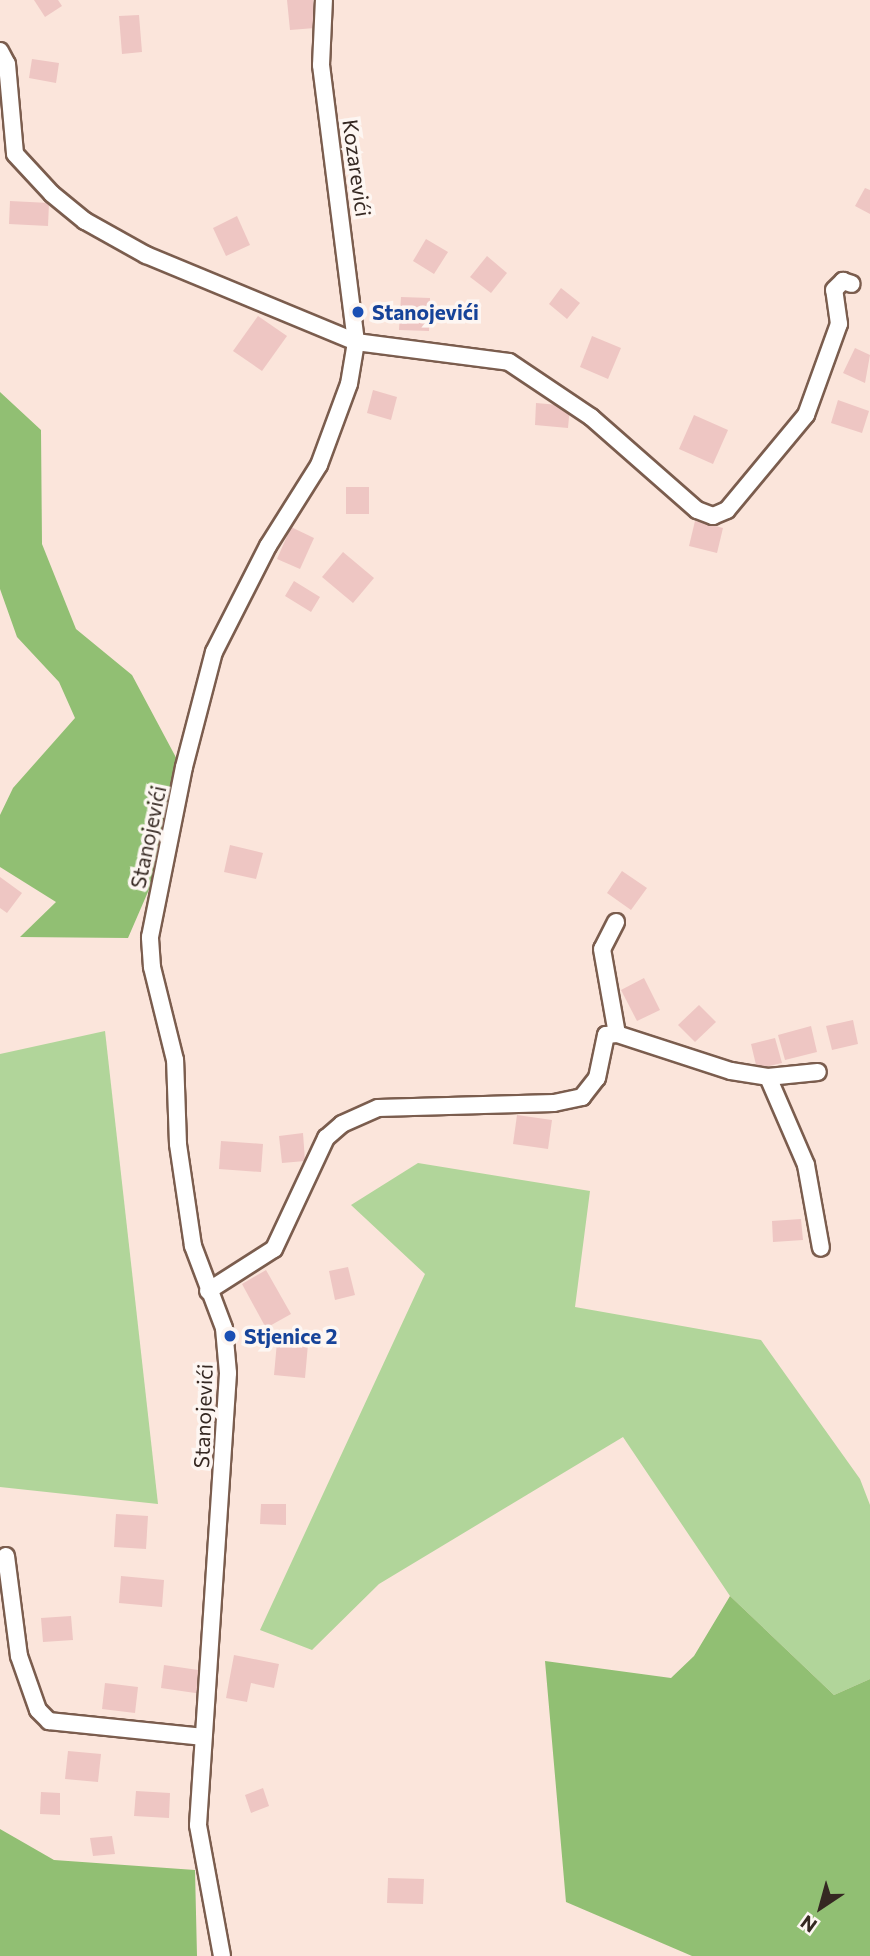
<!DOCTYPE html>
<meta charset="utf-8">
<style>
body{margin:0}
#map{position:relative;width:870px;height:1956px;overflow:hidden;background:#fbe5db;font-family:Commissioner,sans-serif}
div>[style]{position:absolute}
.green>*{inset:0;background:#b1d59a}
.forest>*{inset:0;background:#91bf73}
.building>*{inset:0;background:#eec6c3}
.roads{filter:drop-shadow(2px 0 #7b5d4e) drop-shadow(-2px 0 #7b5d4e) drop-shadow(0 2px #7b5d4e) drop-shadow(0 -2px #7b5d4e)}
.street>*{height:16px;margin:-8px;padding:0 8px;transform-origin:8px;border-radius:8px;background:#fff}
.dots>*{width:19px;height:19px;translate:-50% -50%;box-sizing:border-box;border:4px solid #fdf6f2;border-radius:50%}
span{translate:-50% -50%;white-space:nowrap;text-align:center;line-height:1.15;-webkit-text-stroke:7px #fdf6f2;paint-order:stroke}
.street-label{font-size:21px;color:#352822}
.transit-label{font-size:21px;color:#164399;font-weight:700}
.left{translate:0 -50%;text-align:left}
.north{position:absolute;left:786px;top:1872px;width:70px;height:70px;-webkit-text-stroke:5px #fdf6f2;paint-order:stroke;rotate:216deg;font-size:19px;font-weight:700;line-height:28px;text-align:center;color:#352822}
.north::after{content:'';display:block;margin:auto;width:24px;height:32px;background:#352822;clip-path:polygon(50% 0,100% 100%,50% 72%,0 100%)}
</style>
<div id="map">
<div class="green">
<div style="clip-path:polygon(105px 1031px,158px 1504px,0 1487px,0 1054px)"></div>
<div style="clip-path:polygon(418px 1163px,590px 1191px,575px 1307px,761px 1340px,860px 1479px,870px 1505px,870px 1679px,834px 1695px,730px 1596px,623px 1437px,379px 1584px,312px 1650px,260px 1630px,425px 1274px,351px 1205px)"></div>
</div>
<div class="forest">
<div style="clip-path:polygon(0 392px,41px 430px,42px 544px,76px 629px,132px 675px,180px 765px,157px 871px,128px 938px,20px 937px,56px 902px,0 867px,0 815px,13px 788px,75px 718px,59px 682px,17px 637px,0 589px)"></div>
<div style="clip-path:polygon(730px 1596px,834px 1695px,870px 1679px,870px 1956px,692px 1956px,566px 1902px,545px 1661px,671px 1678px,694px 1656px)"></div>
<div style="clip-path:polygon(0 1829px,54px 1860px,195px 1870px,197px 1956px,0 1956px)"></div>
</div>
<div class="building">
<div style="clip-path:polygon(34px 0,58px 0,62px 6px,45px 17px)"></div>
<div style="clip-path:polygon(287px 0,313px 0,315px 28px,290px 30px)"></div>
<div style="clip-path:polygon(139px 15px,142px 52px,122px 54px,119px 16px)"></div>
<div style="clip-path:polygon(32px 59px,59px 63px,56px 83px,29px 78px)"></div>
<div style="clip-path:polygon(865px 188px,870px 190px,870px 214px,855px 206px)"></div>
<div style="clip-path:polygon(10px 201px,49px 203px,48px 226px,9px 224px)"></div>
<div style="clip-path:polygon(237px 216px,250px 245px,226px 256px,213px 228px)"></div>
<div style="clip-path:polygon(426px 239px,448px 252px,434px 274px,413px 261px)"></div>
<div style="clip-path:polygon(487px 256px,507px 273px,491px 293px,470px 277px)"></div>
<div style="clip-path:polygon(561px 288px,580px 303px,567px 319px,549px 304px)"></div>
<div style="clip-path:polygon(401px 297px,430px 298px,429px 331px,399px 330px)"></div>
<div style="clip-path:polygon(258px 316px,287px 336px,262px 371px,233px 351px)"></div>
<div style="clip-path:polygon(592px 336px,621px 348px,608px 379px,580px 367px)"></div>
<div style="clip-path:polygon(855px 348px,870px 355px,865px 383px,843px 373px)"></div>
<div style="clip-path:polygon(373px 390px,397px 397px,391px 420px,367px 413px)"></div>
<div style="clip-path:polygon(838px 400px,869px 411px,862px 433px,831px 423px)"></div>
<div style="clip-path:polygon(536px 403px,570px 406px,568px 428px,535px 425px)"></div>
<div style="clip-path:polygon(694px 415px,728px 430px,713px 464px,679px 449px)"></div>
<div style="clip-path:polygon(346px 487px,369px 487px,369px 514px,346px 514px)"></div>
<div style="clip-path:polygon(695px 521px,723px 528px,717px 553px,689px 546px)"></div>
<div style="clip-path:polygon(291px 527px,314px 538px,300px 569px,277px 559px)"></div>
<div style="clip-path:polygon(343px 552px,374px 578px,353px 603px,322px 577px)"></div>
<div style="clip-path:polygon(294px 581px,320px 597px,311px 612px,285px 596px)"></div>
<div style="clip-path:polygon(230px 845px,263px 853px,256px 879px,224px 872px)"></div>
<div style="clip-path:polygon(622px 871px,647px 888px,631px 910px,607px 893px)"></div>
<div style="clip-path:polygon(0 877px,22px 893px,7px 913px,0 908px)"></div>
<div style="clip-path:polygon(644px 978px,660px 1010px,637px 1021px,621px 990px)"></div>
<div style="clip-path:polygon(699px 1005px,716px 1022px,695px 1042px,678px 1025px)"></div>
<div style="clip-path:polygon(853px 1020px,858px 1044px,832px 1050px,826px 1026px)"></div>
<div style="clip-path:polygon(811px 1026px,817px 1052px,785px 1060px,778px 1035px)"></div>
<div style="clip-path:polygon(775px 1038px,782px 1063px,757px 1069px,751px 1044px)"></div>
<div style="clip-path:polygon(517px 1115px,552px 1120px,548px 1149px,513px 1144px)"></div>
<div style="clip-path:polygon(303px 1133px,305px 1161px,282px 1163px,279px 1136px)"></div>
<div style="clip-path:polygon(221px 1141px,263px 1144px,261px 1172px,219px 1169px)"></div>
<div style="clip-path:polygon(801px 1219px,803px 1240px,773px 1242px,772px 1221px)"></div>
<div style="clip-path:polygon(348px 1267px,355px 1295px,335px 1300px,329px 1271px)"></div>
<div style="clip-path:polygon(266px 1270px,291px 1314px,266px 1328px,242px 1284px)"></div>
<div style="clip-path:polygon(277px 1342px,308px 1344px,305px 1378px,274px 1375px)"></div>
<div style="clip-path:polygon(261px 1504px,286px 1504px,286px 1525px,260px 1524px)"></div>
<div style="clip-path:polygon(116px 1514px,148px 1516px,146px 1549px,114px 1547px)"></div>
<div style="clip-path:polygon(121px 1576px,164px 1580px,162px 1607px,119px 1603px)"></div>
<div style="clip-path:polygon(71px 1616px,73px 1640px,43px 1642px,41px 1618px)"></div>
<div style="clip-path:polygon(234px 1655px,279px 1664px,274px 1688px,251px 1683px,247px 1702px,226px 1698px)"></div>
<div style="clip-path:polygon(164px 1665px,205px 1671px,202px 1694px,161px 1688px)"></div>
<div style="clip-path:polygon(105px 1683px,138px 1687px,135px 1713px,102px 1709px)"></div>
<div style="clip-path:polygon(68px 1751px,101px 1754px,98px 1782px,65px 1779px)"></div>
<div style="clip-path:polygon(263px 1788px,269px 1806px,251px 1813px,245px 1795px)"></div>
<div style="clip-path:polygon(136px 1791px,170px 1793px,169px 1818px,134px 1816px)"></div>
<div style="clip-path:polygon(41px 1792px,60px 1793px,60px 1815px,40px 1814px)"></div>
<div style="clip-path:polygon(112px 1836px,115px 1854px,93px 1856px,90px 1838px)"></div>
<div style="clip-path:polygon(388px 1878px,424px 1879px,423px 1904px,387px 1903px)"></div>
</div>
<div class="roads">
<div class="street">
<div style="left:0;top:51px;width:15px;rotate:62deg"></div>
<div style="left:7px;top:64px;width:90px;rotate:84.9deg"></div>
<div style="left:15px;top:154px;width:54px;rotate:47.2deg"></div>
<div style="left:52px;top:194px;width:43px;rotate:39.3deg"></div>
<div style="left:85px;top:221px;width:70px;rotate:29.1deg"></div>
<div style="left:146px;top:255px;width:227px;rotate:22.5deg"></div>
<div style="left:356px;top:342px;width:154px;rotate:7.4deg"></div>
<div style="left:509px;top:362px;width:99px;rotate:33.9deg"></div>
<div style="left:591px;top:417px;width:141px;rotate:41.3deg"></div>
<div style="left:697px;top:510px;width:17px;rotate:21deg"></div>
<div style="left:713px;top:516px;width:15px;rotate:-23deg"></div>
<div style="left:727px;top:510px;width:124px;rotate:-50.3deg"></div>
<div style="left:806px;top:415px;width:97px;rotate:-70.1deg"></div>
<div style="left:839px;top:324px;width:34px;rotate:-98deg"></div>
<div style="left:834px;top:290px;width:13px;rotate:-45deg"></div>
<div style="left:843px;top:281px;width:9px;rotate:18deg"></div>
<div style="left:616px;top:922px;width:30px;rotate:117deg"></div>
<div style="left:602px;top:949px;width:86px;rotate:80deg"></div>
<div style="left:768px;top:1077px;width:96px;rotate:66.6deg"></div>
<div style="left:806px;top:1165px;width:84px;rotate:79.8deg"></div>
<div style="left:208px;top:1291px;width:78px;rotate:-32.5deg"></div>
<div style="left:274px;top:1249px;width:123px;rotate:-64.9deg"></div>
<div style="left:326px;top:1138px;width:21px;rotate:-41deg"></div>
<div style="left:342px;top:1124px;width:39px;rotate:-24deg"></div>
<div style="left:378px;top:1108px;width:176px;rotate:-1.6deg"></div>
<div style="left:554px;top:1103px;width:29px;rotate:-12deg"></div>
<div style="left:582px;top:1097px;width:24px;rotate:-52deg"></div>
<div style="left:597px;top:1078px;width:44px;rotate:-78.2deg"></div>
<div style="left:606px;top:1035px;width:11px;rotate:-5deg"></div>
<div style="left:617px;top:1034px;width:120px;rotate:18deg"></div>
<div style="left:731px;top:1071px;width:37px;rotate:9deg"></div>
<div style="left:768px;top:1077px;width:50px;rotate:-5.7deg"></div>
<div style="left:6px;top:1556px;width:101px;rotate:82.6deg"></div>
<div style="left:19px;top:1656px;width:57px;rotate:70.6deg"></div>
<div style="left:38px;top:1710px;width:16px;rotate:45deg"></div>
<div style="left:49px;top:1721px;width:155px;rotate:5.9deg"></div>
<div style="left:222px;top:1956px;width:133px;rotate:-100.4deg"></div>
<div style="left:198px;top:1825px;width:453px;rotate:-86.2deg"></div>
<div style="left:228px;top:1373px;width:45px;rotate:-95.1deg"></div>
<div style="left:224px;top:1328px;width:88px;rotate:-110.7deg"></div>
<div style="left:193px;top:1246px;width:103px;rotate:-98.4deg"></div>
<div style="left:178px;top:1144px;width:84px;rotate:-92deg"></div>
<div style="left:175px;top:1060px;width:96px;rotate:-103.9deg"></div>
<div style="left:152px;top:967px;width:30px;rotate:-94deg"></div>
<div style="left:150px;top:937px;width:173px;rotate:-78.7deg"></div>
<div style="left:184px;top:767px;width:119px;rotate:-75.4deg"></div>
<div style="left:214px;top:652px;width:119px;rotate:-63deg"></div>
<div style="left:268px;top:546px;width:96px;rotate:-57.8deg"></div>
<div style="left:319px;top:465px;width:86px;rotate:-69.7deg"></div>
<div style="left:349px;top:384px;width:43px;rotate:-80.5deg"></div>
<div style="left:356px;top:342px;width:279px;rotate:-97.2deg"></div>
<div style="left:321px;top:65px;width:65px;rotate:-87.4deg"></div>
</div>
</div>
<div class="dots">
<div style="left:358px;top:312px;background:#1a4fb4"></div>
<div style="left:230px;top:1336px;background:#1a4fb4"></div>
</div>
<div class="street-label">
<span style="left:357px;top:168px;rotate:82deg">Kozarevići</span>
<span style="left:148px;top:837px;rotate:-78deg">Stanojevići</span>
<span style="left:203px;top:1416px;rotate:-88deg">Stanojevići</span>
</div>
<div class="transit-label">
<span class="left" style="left:372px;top:312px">Stanojevići</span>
<span class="left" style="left:244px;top:1336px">Stjenice 2</span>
</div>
<div class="north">N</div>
</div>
